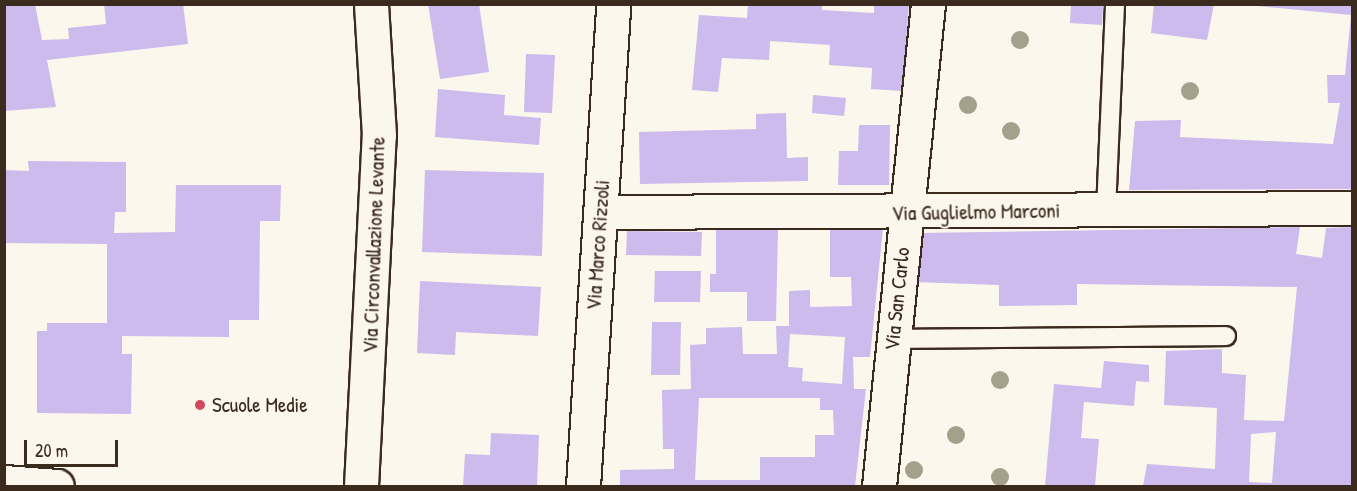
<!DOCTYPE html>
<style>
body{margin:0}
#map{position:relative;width:1357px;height:491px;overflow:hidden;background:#fbf7ec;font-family:"Patrick Hand",sans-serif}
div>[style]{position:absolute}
.building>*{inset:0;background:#ccbbec}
.roads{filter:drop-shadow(2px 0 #3b2a1e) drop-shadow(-2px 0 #3b2a1e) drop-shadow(0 2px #3b2a1e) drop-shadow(0 -2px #3b2a1e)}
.service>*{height:18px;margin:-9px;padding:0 9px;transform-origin:9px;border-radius:9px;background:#fbf7ec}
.minor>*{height:33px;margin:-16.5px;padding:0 16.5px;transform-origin:16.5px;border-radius:16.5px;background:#fbf7ec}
.secondary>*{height:33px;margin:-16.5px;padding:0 16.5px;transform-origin:16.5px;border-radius:16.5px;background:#fbf7ec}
.trees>*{width:18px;height:18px;margin:-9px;border-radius:50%;background:#a5a08c}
.dots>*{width:16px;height:16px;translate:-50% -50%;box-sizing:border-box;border:3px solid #fbf7ec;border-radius:50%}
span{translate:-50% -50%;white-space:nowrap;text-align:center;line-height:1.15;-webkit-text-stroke:4.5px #fbf7ec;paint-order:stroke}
.street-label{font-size:21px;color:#3b2a1e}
.poi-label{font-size:21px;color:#3b2a1e}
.left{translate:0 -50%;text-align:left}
.frame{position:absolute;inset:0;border:6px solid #3b2a1e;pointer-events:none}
.scale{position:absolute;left:24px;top:440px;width:94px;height:27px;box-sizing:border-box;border:3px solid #3b2a1e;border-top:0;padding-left:8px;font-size:18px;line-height:21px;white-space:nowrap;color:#3b2a1e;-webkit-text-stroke:4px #fbf7ec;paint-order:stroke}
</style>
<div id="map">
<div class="building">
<div style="clip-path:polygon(4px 4px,35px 4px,42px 40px,69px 39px,68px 28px,106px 24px,104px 4px,183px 4px,188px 44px,47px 60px,56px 107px,4px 111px)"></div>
<div style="clip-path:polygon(428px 4px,479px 4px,489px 72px,440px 79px)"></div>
<div style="clip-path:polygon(748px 4px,822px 4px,822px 10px,874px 13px,874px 4px,909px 4px,902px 91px,871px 89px,872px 68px,829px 65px,830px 45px,770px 41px,769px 60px,722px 58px,718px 92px,692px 90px,699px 15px,747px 18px)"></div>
<div style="clip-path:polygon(1071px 4px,1103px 4px,1102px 25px,1070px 23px)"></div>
<div style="clip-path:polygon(1154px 4px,1214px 4px,1207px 40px,1151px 33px)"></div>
<div style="clip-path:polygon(1237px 4px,1352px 4px,1352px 189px,1129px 190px,1135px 121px,1181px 120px,1180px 137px,1333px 144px,1340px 103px,1328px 103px,1327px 75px,1345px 75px,1351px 15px)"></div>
<div style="clip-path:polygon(526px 54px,555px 55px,552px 113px,524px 112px)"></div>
<div style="clip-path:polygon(438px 89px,505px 95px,504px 115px,541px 118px,539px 145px,435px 137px)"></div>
<div style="clip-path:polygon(813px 95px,846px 98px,844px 116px,812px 113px)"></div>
<div style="clip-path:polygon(786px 113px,787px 158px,808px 157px,808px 181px,640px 184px,639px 132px,756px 129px,756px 114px)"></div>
<div style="clip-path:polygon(859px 125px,890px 125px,889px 185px,838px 185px,839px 151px,858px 151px)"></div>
<div style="clip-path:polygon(28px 161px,126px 162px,126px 212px,115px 212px,114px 233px,175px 232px,176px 185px,281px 185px,280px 221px,260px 221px,259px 320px,229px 320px,229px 337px,122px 336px,122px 354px,132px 354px,131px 414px,37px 413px,37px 331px,47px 331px,47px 323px,107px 323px,107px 244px,4px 243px,4px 170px,29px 171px)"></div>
<div style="clip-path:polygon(425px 170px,544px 173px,542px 256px,422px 252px)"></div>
<div style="clip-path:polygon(evenodd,1300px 227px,1296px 254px,1322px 258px,1326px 228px,1352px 227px,1352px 486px,1143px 486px,1147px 464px,1215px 469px,1217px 408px,1164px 405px,1166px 351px,1222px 349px,1222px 373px,1246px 375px,1244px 420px,1284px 421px,1297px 287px,1077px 284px,1077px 305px,999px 306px,999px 285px,913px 282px,920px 233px,1300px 227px,1276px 432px,1272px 483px,1249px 482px,1251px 434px,1276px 432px)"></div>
<div style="clip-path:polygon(evenodd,883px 228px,870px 357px,853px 357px,854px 389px,866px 389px,855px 486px,620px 486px,620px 470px,674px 469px,674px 449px,663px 449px,662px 390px,691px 389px,690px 345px,706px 344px,706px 328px,742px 327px,743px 354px,777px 354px,776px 326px,789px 326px,789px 291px,810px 290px,810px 307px,852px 306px,851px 277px,830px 277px,830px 229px,883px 228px,790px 334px,845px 337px,842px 384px,802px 381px,803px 368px,788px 367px,790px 334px,883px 228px,699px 398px,820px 398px,820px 410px,833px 410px,834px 435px,815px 435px,815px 457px,760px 457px,760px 480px,695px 480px,699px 398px)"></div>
<div style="clip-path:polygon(778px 229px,776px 321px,747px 321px,747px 292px,710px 292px,710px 274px,716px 274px,716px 230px)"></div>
<div style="clip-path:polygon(627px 231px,702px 232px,701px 256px,626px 255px)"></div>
<div style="clip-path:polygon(655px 271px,701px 271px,700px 302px,654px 302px)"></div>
<div style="clip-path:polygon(420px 281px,541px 287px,538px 336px,456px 332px,455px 355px,417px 353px)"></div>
<div style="clip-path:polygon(652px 322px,681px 322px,680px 375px,651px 375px)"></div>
<div style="clip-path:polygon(1104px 361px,1149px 365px,1149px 382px,1136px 381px,1134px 406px,1084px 402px,1081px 438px,1099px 439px,1095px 486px,1045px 486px,1054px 384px,1101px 388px)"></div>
<div style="clip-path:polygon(491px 433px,539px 435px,537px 486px,463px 486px,465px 454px,490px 455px)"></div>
</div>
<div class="roads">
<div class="service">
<div style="left:1106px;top:211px;width:207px;rotate:-87.5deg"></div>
<div style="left:893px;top:339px;width:333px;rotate:-0.5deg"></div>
</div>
<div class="minor">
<div style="left:600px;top:212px;width:752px;rotate:-0.3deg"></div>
<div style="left:4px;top:482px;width:53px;rotate:4.3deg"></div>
<div style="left:583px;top:486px;width:483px;rotate:-86.4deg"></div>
<div style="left:879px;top:486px;width:484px;rotate:-84.2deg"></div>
</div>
<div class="secondary">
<div style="left:361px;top:486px;width:351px;rotate:-87.1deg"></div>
<div style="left:379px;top:135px;width:131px;rotate:-93.5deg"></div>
</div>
</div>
<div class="trees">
<div style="left:1020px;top:40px"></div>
<div style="left:1190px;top:91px"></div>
<div style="left:968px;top:105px"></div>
<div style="left:1011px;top:131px"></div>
<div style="left:1000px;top:380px"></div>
<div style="left:956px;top:435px"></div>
<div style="left:914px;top:470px"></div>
<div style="left:1000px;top:477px"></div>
</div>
<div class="dots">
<div style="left:200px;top:405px;background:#d1495b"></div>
</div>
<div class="street-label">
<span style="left:976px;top:212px;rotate:-1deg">Via Guglielmo Marconi</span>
<span style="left:374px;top:245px;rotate:-88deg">Via Circonvallazione Levante</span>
<span style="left:598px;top:245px;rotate:-86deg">Via Marco Rizzoli</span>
<span style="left:897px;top:299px;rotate:-84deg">Via San Carlo</span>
</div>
<div class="poi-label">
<span class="left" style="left:212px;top:405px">Scuole Medie</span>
</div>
<div class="frame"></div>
<div class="scale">20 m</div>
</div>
